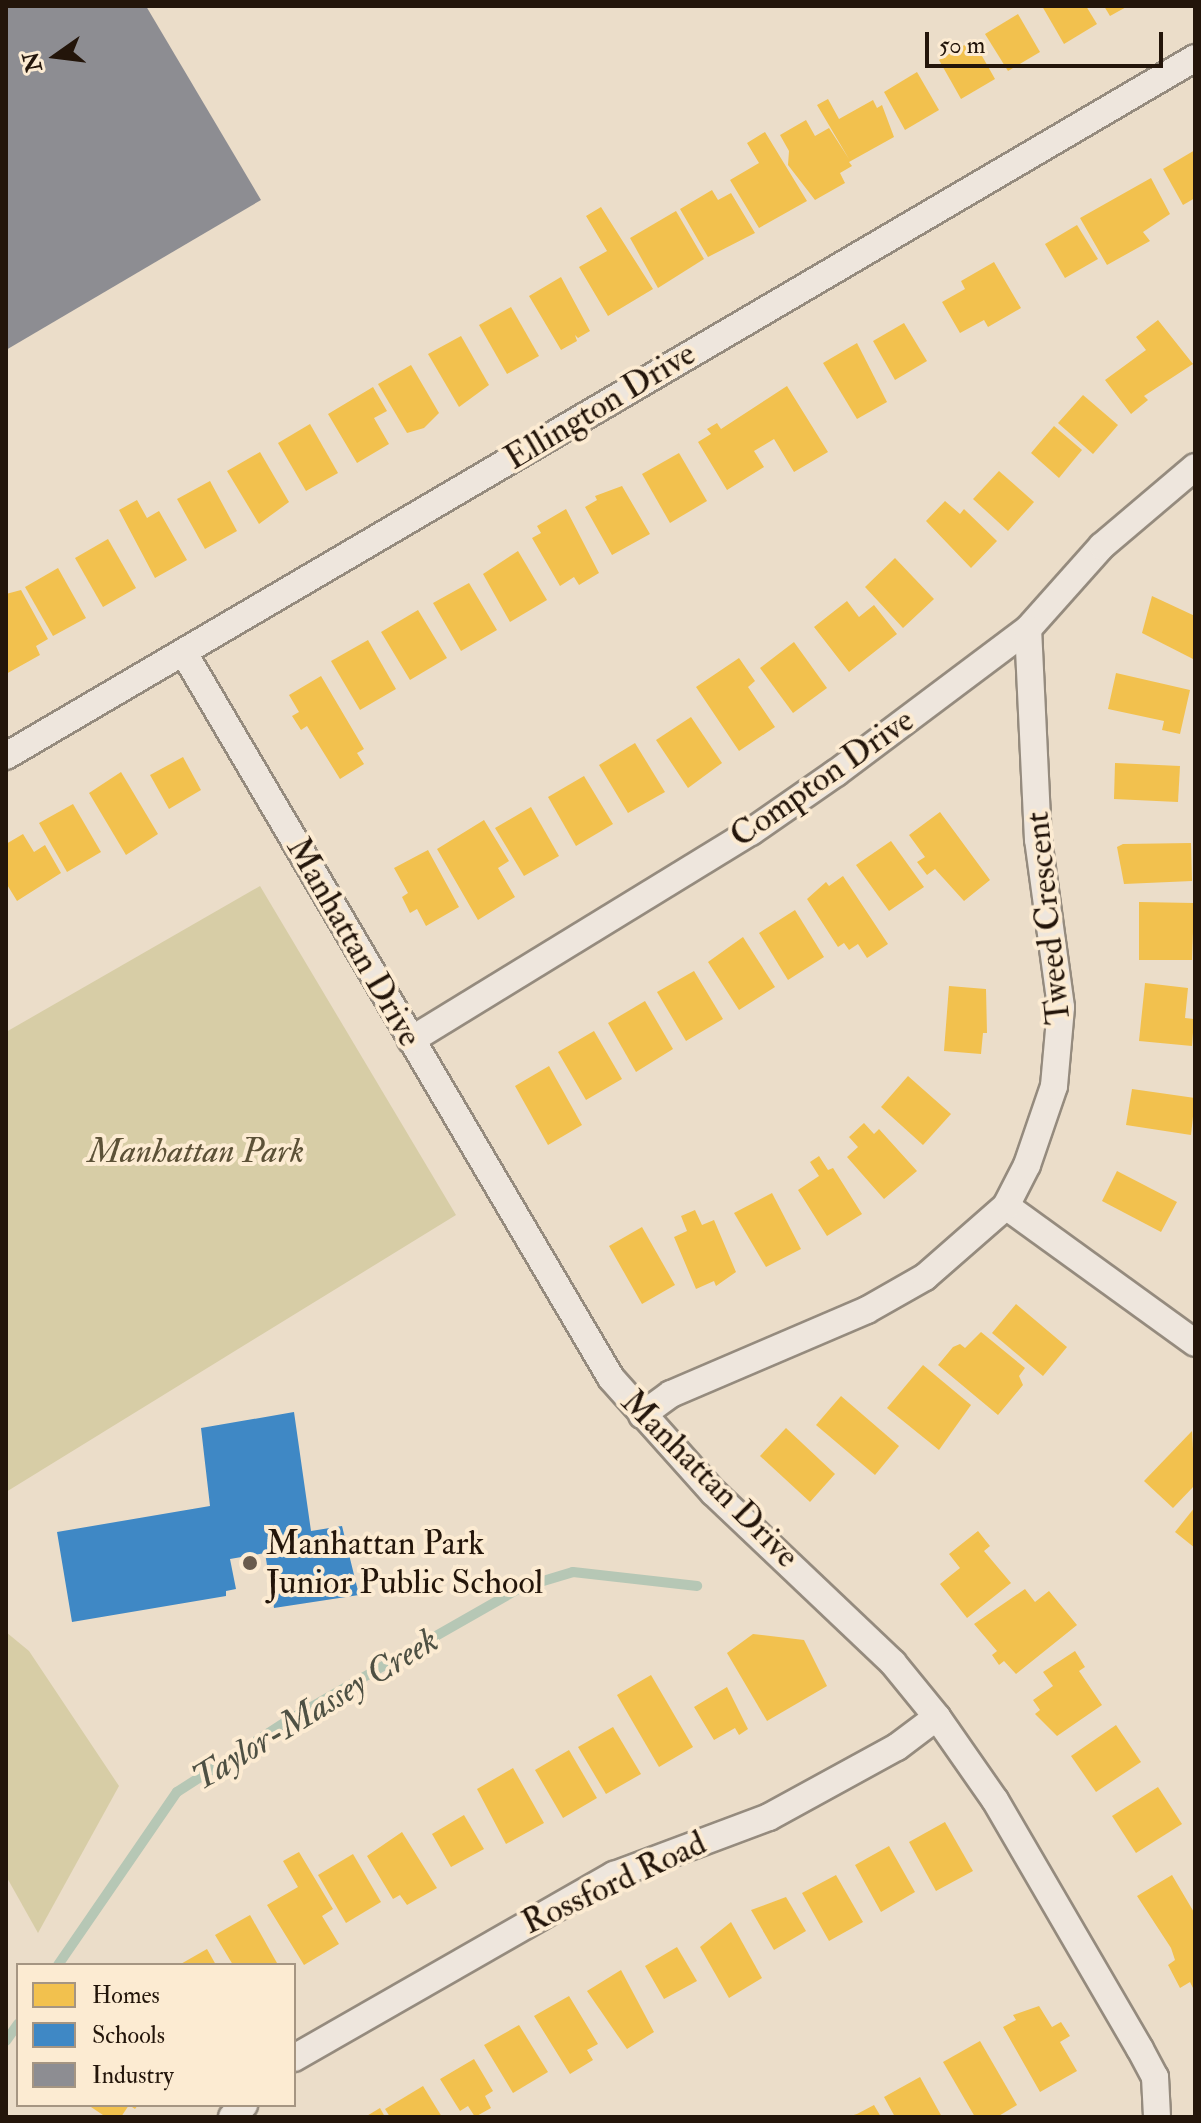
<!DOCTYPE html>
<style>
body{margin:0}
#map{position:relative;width:1201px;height:2123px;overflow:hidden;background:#ebddc9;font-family:"IM FELL Double Pica",serif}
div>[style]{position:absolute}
.green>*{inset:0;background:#d7cda6}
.homes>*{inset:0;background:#f2c14e}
.schools>*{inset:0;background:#3f88c5}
.industry>*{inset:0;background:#8d8d92}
.stream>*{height:10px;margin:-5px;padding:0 5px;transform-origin:5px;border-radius:5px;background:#b6c7b5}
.roads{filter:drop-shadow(2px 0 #958b7e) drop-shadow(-2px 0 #958b7e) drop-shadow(0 2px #958b7e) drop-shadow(0 -2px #958b7e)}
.minor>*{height:26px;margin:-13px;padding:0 13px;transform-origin:13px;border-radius:13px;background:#eee6dd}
.dots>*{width:22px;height:22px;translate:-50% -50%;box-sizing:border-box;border:4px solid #fcebd2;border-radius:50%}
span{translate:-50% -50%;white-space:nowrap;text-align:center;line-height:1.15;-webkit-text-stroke:8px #fcebd2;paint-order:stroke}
.street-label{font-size:34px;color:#23150a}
.park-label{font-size:34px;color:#5c5137;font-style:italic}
.poi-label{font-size:34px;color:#23150a}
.left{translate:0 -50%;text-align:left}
.water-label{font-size:36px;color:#4e5043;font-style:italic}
.frame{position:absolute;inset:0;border:8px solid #23150a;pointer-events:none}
.legend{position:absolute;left:16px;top:1963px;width:280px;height:144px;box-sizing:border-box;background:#fcebd2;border:2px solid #a59582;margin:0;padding:10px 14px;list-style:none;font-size:24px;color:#23150a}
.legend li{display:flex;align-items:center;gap:16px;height:40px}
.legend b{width:40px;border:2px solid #a59582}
.north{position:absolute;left:16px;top:16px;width:80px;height:80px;-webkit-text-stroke:6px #fcebd2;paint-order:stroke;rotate:256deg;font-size:22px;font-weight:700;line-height:32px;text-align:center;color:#23150a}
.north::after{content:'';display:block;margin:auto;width:28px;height:36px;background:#23150a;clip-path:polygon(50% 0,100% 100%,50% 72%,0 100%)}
.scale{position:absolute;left:925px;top:32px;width:238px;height:36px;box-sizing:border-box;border:4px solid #23150a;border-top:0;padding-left:10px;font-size:24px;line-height:28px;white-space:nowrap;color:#23150a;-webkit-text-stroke:6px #fcebd2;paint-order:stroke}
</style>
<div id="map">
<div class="green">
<div style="clip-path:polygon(260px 886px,456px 1215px,6px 1492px,6px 1032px)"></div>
<div style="clip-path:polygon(6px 1632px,29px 1651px,119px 1786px,38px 1933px,6px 1876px)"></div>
</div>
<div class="homes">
<div style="clip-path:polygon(1042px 6px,1086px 6px,1097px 24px,1064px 44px)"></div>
<div style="clip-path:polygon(1104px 6px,1128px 6px,1110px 16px)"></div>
<div style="clip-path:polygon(1018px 14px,1040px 52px,1008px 71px,985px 34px)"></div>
<div style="clip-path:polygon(973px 40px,995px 79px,961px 99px,939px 60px)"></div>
<div style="clip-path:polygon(917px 72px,939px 110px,905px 130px,884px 92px)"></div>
<div style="clip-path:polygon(828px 99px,839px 119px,873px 100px,877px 108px,882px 105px,894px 137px,849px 162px,852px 166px,840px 173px,845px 183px,815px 200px,788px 165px,789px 151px,780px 135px,806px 120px,815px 136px,829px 128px,849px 159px,817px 105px)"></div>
<div style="clip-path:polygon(765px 132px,807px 201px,759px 228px,730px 180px,759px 163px,747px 143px)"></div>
<div style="clip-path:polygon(1195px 150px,1195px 198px,1183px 205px,1163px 169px)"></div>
<div style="clip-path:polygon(1151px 178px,1170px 214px,1143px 232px,1150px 241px,1107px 265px,1080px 218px)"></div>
<div style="clip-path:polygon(712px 190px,718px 200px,731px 193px,755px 233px,708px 257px,680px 209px)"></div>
<div style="clip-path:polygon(601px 207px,653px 289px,608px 316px,579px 267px,607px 251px,586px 216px)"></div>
<div style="clip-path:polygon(676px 211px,704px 259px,658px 288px,630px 238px)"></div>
<div style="clip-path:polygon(1077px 225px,1098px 259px,1065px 278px,1045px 244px)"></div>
<div style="clip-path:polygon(994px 262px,1021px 308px,988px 327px,984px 320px,960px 333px,942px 302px,965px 289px,961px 281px)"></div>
<div style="clip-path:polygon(561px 277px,590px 331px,578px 338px,575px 335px,577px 341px,561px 350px,529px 296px)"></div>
<div style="clip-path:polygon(511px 307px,539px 356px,507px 374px,479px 325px)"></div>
<div style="clip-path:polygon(1158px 320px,1193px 364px,1144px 396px,1148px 400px,1131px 414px,1105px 380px,1146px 350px,1136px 337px)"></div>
<div style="clip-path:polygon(904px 323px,927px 361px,895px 380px,873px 341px)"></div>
<div style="clip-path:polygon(461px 336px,489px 385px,459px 407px,428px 354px)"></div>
<div style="clip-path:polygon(857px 343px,887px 402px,857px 419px,823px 363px)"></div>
<div style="clip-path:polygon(411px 365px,439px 413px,424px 428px,407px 433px,378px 384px)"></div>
<div style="clip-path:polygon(787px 386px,828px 452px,794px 472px,774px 439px,754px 451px,764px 467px,727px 490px,698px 442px,711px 434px,707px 429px,717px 423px,721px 429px)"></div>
<div style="clip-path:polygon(373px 387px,387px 411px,374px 418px,389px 444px,357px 463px,328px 414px)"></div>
<div style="clip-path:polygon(1083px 395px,1118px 425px,1093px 454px,1058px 423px)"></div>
<div style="clip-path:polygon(310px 424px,338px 473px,306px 491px,278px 443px)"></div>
<div style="clip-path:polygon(1054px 426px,1082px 450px,1059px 478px,1031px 453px)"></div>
<div style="clip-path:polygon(260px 452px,289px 502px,259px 524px,227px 471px)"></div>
<div style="clip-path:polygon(679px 453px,707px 501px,670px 523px,642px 474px)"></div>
<div style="clip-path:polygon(999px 471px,1034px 502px,1008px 531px,973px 499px)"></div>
<div style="clip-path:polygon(210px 481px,237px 531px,205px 549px,177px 499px)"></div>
<div style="clip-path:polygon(622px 486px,650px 534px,612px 555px,585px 507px,597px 500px,595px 496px)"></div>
<div style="clip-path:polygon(137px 500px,147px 518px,159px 511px,187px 560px,155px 578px,119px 510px)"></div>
<div style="clip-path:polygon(945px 501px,960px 514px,964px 509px,997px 541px,971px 568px,926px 521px)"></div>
<div style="clip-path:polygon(566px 509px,599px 573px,579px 585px,574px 577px,560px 586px,532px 538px,541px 533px,537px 526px)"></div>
<div style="clip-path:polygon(108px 539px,136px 588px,103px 607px,75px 558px)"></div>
<div style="clip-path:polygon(518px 551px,547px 600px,510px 622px,483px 574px)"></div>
<div style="clip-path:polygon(895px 558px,934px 599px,903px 628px,865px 587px)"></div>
<div style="clip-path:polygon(58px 568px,86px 618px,53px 636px,25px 587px)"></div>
<div style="clip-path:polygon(469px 583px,497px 630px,461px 651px,433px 603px)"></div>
<div style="clip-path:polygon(21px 590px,48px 639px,36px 646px,40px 655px,6px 674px,6px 594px)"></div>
<div style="clip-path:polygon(1152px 596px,1195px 616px,1195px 660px,1142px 633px)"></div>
<div style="clip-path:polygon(847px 601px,859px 617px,874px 605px,897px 634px,849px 672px,814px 627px)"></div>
<div style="clip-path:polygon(418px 610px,447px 658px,410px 680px,381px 632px)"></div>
<div style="clip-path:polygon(368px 640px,396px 689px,360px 710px,331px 661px)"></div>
<div style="clip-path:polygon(794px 642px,827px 688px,793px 713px,760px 668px)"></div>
<div style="clip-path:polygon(739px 658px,755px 681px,748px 687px,775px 727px,739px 751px,696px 687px)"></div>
<div style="clip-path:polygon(1116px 673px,1190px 690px,1180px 734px,1162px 730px,1164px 721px,1108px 709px)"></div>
<div style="clip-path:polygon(321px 676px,364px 749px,357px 753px,364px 764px,340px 779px,307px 726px,301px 730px,292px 716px,299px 712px,289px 695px)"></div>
<div style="clip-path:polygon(691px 717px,722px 763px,688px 788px,656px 740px)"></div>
<div style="clip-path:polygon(635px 743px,665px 792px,628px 813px,599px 765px)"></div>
<div style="clip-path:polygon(183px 757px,201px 790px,169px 809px,150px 775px)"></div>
<div style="clip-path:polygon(1115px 763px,1180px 766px,1178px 802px,1114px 799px)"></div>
<div style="clip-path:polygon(121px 772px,158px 834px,126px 855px,89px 793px)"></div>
<div style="clip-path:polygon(584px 776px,613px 824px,576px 846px,548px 797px)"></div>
<div style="clip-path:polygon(73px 804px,101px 852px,67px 872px,39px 823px)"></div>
<div style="clip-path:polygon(531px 807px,559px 856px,524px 876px,495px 828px)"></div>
<div style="clip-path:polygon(940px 812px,990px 880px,964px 901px,935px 869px,927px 875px,917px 862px,925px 857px,909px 835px)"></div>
<div style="clip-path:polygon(484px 820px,509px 861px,498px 868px,515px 897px,478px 920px,437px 849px)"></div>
<div style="clip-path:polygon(23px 834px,34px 852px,45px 845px,61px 873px,17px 901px,6px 883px,6px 844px)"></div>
<div style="clip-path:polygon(891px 841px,924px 887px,889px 911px,856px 865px)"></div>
<div style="clip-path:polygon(1191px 843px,1192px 881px,1124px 884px,1117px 847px,1123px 844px)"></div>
<div style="clip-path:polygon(428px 850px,459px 907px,426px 926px,417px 909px,410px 913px,402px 897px,408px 893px,394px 868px)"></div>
<div style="clip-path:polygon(843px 876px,888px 944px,867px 958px,858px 944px,849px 950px,844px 943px,838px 947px,807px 899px,826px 882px,829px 886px)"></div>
<div style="clip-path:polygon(1139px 902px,1194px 903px,1192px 960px,1139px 960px)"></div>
<div style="clip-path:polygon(795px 910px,824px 957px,788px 980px,759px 933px)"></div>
<div style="clip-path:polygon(743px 937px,775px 987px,739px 1010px,708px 962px)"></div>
<div style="clip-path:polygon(694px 971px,723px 1019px,686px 1041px,657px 992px)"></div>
<div style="clip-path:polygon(1145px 983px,1188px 988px,1185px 1018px,1194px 1019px,1192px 1046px,1139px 1041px)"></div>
<div style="clip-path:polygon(949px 986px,986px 989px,987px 1033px,983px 1033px,981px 1054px,944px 1051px)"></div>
<div style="clip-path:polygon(645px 1001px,673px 1049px,636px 1072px,608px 1023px)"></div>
<div style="clip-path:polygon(594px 1031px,622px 1079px,586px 1100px,558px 1052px)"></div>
<div style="clip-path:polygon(549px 1066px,582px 1125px,548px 1145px,515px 1086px)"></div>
<div style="clip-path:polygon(908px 1076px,951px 1114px,923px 1145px,881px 1107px)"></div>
<div style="clip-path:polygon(1132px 1089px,1195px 1098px,1191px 1135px,1126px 1125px)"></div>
<div style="clip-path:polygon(864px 1123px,874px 1134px,879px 1129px,917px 1171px,884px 1199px,847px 1157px,858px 1147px,849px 1137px)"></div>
<div style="clip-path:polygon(819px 1156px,828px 1170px,833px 1168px,862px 1214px,827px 1236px,798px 1190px,819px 1176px,810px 1162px)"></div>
<div style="clip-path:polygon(1117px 1171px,1177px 1202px,1161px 1232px,1102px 1201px)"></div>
<div style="clip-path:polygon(772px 1193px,801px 1249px,766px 1267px,734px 1213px)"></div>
<div style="clip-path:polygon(695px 1210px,702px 1225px,714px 1220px,736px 1272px,716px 1286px,714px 1281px,696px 1289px,674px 1237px,687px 1231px,681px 1216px)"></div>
<div style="clip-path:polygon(642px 1227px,675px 1285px,642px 1304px,609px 1246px)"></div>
<div style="clip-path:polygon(1016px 1304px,1067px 1347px,1043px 1376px,992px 1333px)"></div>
<div style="clip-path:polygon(981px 1332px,1025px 1368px,1019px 1376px,1023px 1385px,998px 1415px,938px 1365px,953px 1347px,960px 1344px,965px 1348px)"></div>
<div style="clip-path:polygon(923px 1365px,971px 1405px,939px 1450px,887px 1408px)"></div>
<div style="clip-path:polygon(841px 1396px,899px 1446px,875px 1475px,816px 1425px)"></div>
<div style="clip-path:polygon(786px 1428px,835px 1474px,810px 1502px,760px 1456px)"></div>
<div style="clip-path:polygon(1192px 1431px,1195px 1485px,1173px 1508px,1144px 1481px)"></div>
<div style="clip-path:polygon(1195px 1507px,1195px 1548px,1175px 1532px)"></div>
<div style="clip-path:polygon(978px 1531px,990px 1546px,984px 1551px,1011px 1583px,967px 1618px,940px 1584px,960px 1568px,949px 1554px)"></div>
<div style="clip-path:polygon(1025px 1589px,1035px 1602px,1049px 1591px,1077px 1625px,1016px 1674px,1004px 1661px,999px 1665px,992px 1655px,997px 1651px,974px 1624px)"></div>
<div style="clip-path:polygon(753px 1634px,804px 1640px,827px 1686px,767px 1721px,727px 1653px)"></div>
<div style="clip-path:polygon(1075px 1651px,1085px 1667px,1079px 1671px,1102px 1705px,1057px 1736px,1035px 1714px,1040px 1710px,1033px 1700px,1053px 1686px,1043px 1672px)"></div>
<div style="clip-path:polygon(651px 1675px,693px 1747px,659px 1767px,617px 1695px)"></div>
<div style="clip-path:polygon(727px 1687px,748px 1729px,739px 1735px,735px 1728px,714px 1740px,694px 1707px)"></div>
<div style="clip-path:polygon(1116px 1725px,1141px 1762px,1096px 1792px,1071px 1756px)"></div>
<div style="clip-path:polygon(613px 1727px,641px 1774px,606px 1794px,578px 1747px)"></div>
<div style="clip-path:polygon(569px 1750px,597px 1798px,563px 1818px,535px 1770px)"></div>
<div style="clip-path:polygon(513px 1768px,544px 1823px,506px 1844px,477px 1789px)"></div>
<div style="clip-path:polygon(1158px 1787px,1182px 1824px,1136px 1853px,1112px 1816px)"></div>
<div style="clip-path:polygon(464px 1815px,484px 1849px,451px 1867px,432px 1834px)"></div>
<div style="clip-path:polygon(945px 1822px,973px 1871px,936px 1891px,909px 1842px)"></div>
<div style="clip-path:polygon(402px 1832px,437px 1888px,407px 1905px,400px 1895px,393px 1899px,367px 1856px)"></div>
<div style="clip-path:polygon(889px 1846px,915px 1892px,881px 1912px,855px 1865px)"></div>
<div style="clip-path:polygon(299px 1852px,333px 1909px,322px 1916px,339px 1944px,304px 1965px,267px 1905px,298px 1887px,283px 1861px)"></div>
<div style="clip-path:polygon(353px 1854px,381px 1902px,346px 1923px,318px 1875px)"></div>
<div style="clip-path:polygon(836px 1875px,863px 1922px,829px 1941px,802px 1893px)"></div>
<div style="clip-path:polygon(1172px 1875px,1195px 1914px,1195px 1992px,1190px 1982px,1180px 1988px,1168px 1965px,1175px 1960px,1171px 1948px,1137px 1896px)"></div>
<div style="clip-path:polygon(786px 1897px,806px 1931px,774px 1950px,751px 1910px)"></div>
<div style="clip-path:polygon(250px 1915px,277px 1963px,274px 1965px,233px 1965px,215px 1935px)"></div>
<div style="clip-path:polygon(731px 1922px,762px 1978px,729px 1998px,700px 1947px)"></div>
<div style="clip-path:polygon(677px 1947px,697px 1981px,664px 1999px,645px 1966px)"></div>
<div style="clip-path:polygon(207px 1949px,216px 1965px,179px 1965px)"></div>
<div style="clip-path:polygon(621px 1970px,654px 2032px,627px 2049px,587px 1991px)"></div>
<div style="clip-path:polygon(569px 1996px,598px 2044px,587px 2050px,593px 2060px,570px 2074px,534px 2016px)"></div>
<div style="clip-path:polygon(1039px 2006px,1052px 2027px,1061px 2022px,1070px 2036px,1060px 2042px,1077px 2071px,1040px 2092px,1003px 2027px,1016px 2020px,1013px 2015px)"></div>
<div style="clip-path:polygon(519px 2025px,548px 2072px,513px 2093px,484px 2045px)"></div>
<div style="clip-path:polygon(980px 2041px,1017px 2105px,997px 2117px,975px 2117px,943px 2062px)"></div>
<div style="clip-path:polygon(474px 2059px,493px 2091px,485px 2096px,491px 2108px,475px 2117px,468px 2106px,460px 2111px,440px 2079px)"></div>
<div style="clip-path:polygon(920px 2077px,942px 2117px,895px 2117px,884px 2097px)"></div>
<div style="clip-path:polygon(423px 2086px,442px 2117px,390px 2117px,385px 2109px)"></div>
<div style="clip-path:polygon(88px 2105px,138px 2105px,135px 2109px,129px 2105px,121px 2117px,106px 2117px)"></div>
<div style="clip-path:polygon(874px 2105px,881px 2117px,847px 2117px,857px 2114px)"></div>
<div style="clip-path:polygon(380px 2108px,385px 2117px,365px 2117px)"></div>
</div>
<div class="schools">
<div style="clip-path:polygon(294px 1412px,311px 1531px,342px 1526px,359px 1595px,274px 1608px,265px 1553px,230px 1559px,236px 1589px,226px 1591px,226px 1596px,72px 1622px,57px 1532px,210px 1506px,201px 1428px)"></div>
</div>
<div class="industry">
<div style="clip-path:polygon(6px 6px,146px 6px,261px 200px,6px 350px)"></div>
</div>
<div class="stream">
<div style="left:58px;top:1965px;width:210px;rotate:-55.5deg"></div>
<div style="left:177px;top:1792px;width:137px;rotate:-32.8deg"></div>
<div style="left:292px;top:1718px;width:262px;rotate:-29.7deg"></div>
<div style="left:520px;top:1588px;width:55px;rotate:-16.8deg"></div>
<div style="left:573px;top:1572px;width:125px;rotate:6.4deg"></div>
<div style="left:6px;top:2041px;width:21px;rotate:-55deg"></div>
</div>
<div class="roads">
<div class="minor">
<div style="left:184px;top:653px;width:841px;rotate:59.5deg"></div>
<div style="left:611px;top:1378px;width:154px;rotate:48.2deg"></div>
<div style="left:714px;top:1493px;width:247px;rotate:43.5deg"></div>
<div style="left:893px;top:1663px;width:70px;rotate:50.8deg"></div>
<div style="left:937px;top:1717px;width:101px;rotate:55.1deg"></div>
<div style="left:995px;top:1800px;width:288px;rotate:59.8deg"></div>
<div style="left:1140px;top:2049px;width:32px;rotate:62deg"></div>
<div style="left:1155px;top:2077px;width:40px;rotate:87.1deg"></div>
<div style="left:6px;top:756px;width:1379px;rotate:-30.41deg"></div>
<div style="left:411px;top:1040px;width:399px;rotate:-31.5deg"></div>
<div style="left:751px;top:832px;width:103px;rotate:-34.8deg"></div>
<div style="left:836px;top:773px;width:240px;rotate:-36.9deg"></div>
<div style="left:1028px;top:629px;width:111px;rotate:-48.3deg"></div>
<div style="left:1102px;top:546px;width:122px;rotate:-40.3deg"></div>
<div style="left:1006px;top:1206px;width:233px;rotate:35.9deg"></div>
<div style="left:642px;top:1415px;width:36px;rotate:-36deg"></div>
<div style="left:671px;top:1394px;width:213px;rotate:-23.2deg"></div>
<div style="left:867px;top:1310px;width:67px;rotate:-29.6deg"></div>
<div style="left:925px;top:1277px;width:108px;rotate:-41.2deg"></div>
<div style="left:1006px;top:1206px;width:46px;rotate:-62.9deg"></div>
<div style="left:1027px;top:1165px;width:83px;rotate:-71.1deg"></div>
<div style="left:1054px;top:1086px;width:79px;rotate:-84.9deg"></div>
<div style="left:1061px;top:1007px;width:169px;rotate:-97.8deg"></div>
<div style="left:1038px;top:840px;width:211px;rotate:-92.7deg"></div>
<div style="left:294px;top:2058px;width:369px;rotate:-29.8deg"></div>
<div style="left:614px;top:1875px;width:165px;rotate:-20.5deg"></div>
<div style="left:769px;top:1817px;width:146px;rotate:-28.7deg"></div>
<div style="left:897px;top:1747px;width:50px;rotate:-36.9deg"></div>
<div style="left:232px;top:2117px;width:17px;rotate:-45deg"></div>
</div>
</div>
<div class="dots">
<div style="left:250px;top:1563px;background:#695b4d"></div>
</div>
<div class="street-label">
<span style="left:600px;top:406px;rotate:-31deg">Ellington Drive</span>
<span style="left:822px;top:778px;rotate:-35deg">Compton Drive</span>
<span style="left:1048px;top:918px;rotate:-96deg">Tweed Crescent</span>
<span style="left:354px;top:942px;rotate:60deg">Manhattan Drive</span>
<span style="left:710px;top:1479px;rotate:45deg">Manhattan Drive</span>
<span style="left:614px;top:1883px;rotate:-25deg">Rossford Road</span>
</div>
<div class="park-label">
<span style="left:196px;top:1152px">Manhattan Park</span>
</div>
<div class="poi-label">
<span class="left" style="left:266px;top:1563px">Manhattan Park<br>Junior Public School</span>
</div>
<div class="water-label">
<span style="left:315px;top:1709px;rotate:-31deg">Taylor-Massey Creek</span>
</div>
<div class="frame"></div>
<ul class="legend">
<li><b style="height:22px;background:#f2c14e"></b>Homes</li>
<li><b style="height:22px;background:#3f88c5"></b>Schools</li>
<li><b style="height:22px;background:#8d8d92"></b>Industry</li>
</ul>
<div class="north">N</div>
<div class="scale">50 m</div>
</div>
